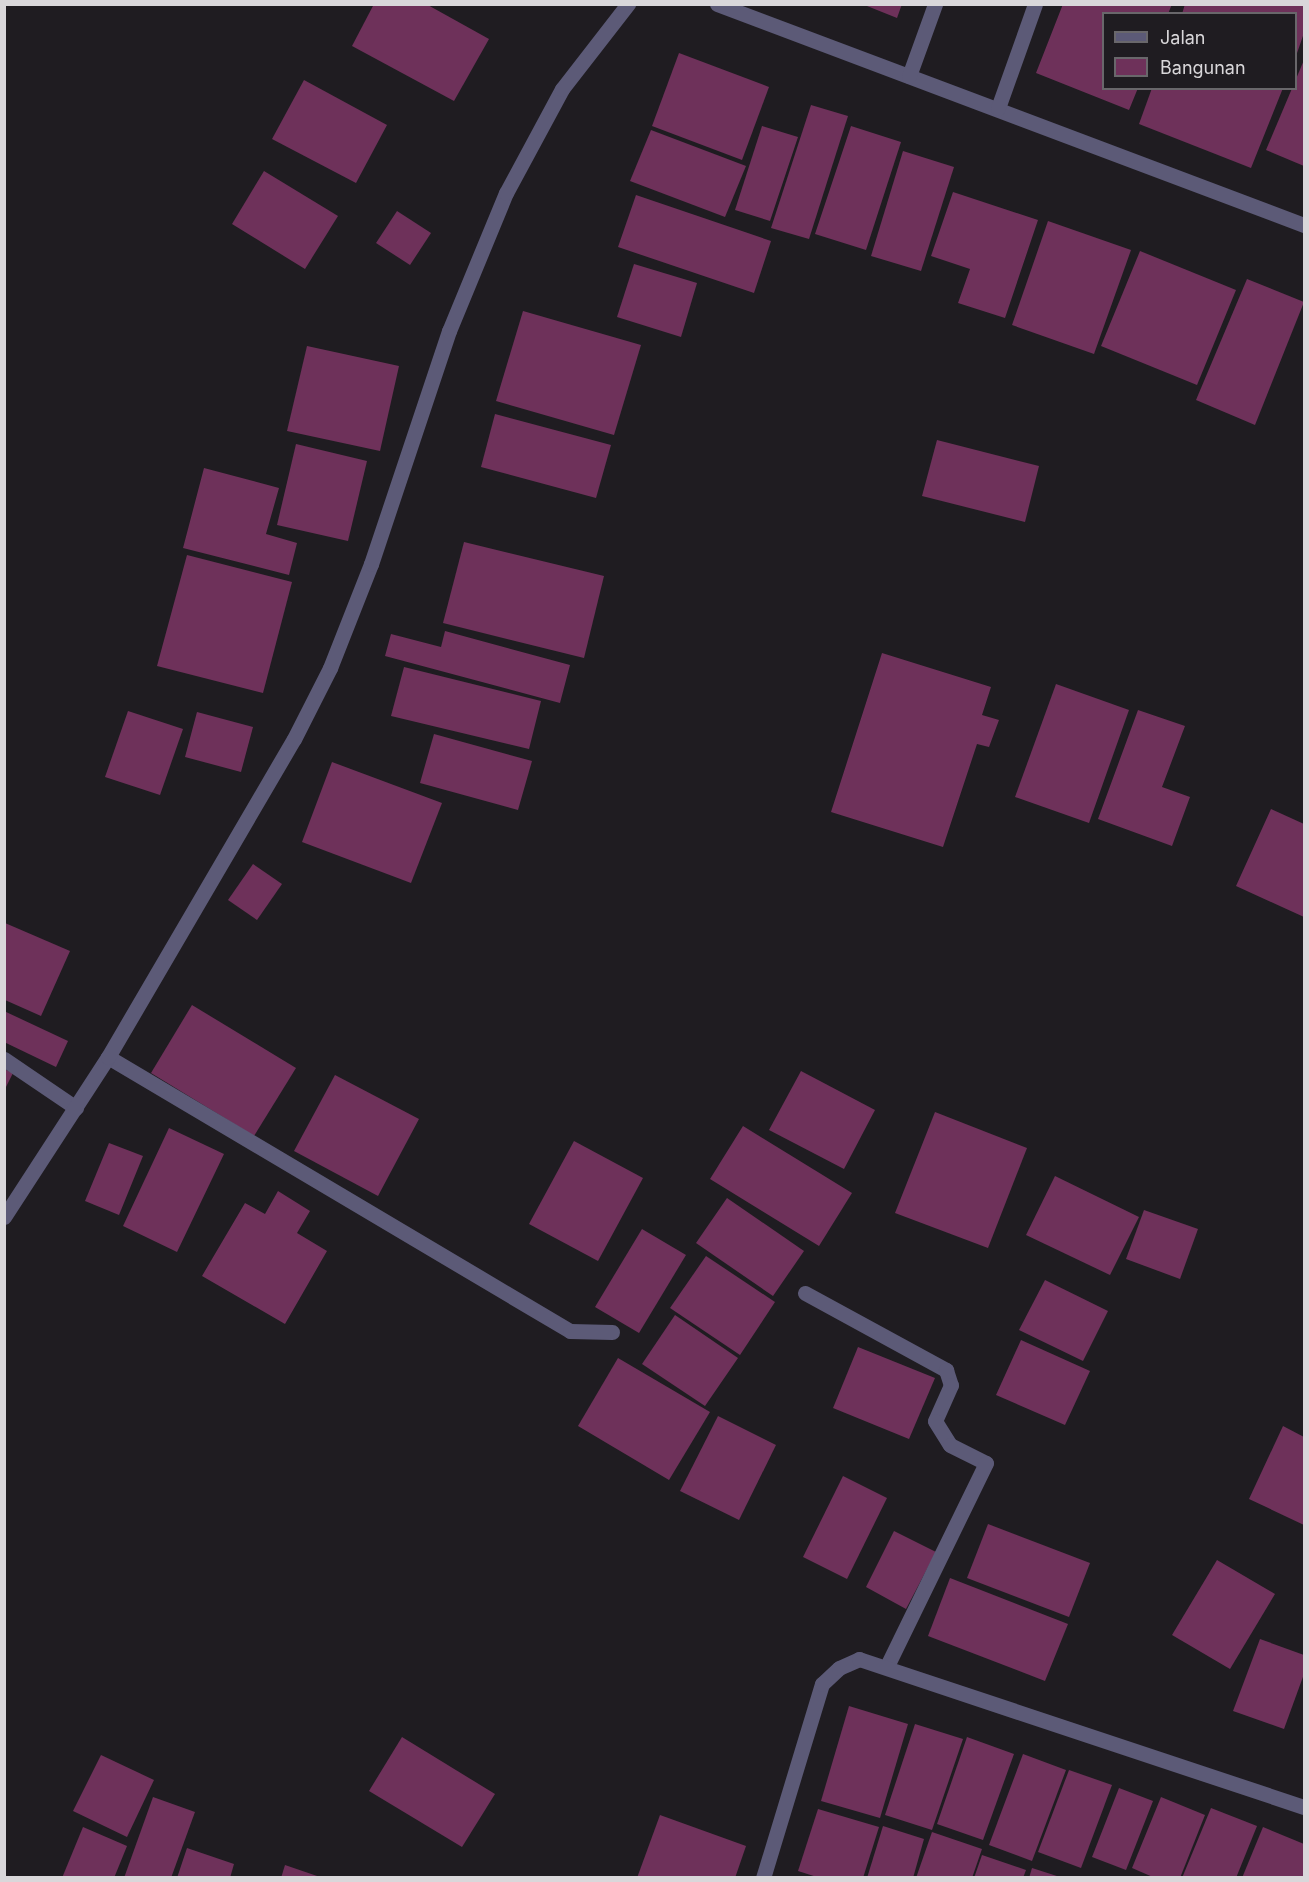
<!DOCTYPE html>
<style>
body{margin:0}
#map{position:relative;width:1309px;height:1882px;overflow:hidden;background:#1f1c21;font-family:Inter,sans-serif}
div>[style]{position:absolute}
.building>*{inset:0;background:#6e315a}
.minor>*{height:15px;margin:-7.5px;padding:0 7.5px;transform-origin:7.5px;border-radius:7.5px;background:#5c5a77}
.tertiary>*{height:15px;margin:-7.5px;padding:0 7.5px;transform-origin:7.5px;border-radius:7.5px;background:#5c5a77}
span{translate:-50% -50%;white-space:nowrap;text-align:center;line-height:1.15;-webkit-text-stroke:5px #1f1c21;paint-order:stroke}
.frame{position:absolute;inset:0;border:6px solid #d9d7da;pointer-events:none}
.legend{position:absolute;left:1102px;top:12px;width:195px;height:78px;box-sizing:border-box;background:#1f1c21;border:2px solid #69676b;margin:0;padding:8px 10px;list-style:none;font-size:18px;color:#d9d7da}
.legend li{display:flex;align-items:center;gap:12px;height:30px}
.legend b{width:30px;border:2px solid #69676b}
</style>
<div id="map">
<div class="building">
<div style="clip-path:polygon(374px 4px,426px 4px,489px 39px,454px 101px,352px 46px)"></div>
<div style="clip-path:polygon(862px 4px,902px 4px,897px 18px)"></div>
<div style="clip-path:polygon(1063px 4px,1172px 4px,1168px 14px,1104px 14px,1104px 88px,1138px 88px,1129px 110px,1036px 73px)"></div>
<div style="clip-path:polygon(1185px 4px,1304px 4px,1304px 33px,1296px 56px,1296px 14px,1182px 14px)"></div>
<div style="clip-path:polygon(679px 53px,769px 87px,742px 160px,652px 126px)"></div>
<div style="clip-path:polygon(1304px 60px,1304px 166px,1266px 150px)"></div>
<div style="clip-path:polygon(304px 80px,387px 125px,356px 183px,272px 139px)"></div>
<div style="clip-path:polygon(1152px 88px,1283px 88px,1251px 168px,1139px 124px)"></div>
<div style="clip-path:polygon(811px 105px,848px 116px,809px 239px,771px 228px)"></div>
<div style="clip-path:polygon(762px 126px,798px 137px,770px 221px,735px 210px)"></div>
<div style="clip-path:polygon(851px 126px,901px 142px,866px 250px,815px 234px)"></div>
<div style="clip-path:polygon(651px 130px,746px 166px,725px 217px,630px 181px)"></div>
<div style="clip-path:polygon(903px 151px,954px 167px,921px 271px,871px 256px)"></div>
<div style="clip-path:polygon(264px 171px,338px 216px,305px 269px,232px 224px)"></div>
<div style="clip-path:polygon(953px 192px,1038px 220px,1005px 318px,958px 303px,970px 269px,931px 256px)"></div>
<div style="clip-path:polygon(636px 195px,771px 241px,754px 293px,618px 247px)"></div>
<div style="clip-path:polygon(397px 211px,431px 233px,410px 265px,376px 243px)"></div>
<div style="clip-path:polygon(1048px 221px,1131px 250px,1094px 354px,1012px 325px)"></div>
<div style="clip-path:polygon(1140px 251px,1236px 290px,1197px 385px,1101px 346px)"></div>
<div style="clip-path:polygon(634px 264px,697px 283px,681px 337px,617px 317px)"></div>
<div style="clip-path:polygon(1247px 279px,1304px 302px,1255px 425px,1196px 400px)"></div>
<div style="clip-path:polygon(523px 311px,641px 345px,614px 435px,496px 401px)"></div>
<div style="clip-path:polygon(307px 346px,399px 366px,380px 451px,287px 431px)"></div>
<div style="clip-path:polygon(495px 414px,611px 445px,596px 498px,481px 467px)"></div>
<div style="clip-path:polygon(937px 440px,1039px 466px,1025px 522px,922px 496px)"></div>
<div style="clip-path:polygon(296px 444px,367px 461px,348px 541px,277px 525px)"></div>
<div style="clip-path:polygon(204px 468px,279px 488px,266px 534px,297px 543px,289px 575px,183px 548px)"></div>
<div style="clip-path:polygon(464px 542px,604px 576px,584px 658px,443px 623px)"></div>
<div style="clip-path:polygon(187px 555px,292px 582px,263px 693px,157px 666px)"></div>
<div style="clip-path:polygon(445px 631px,570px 665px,560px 703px,385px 656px,391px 634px,441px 647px)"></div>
<div style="clip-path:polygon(882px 653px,991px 687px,982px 715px,999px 720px,989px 747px,977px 744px,943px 847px,831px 812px)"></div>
<div style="clip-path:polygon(404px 667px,541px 701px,529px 749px,391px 716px)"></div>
<div style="clip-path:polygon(1056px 684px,1129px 710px,1089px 823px,1015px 797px)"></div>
<div style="clip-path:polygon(1138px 710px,1185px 726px,1162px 787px,1190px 797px,1172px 846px,1098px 819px)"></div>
<div style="clip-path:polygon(128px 711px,183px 729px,160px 795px,105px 777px)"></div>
<div style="clip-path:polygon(197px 712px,253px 727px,241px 772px,185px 757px)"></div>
<div style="clip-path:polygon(434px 734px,532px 761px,518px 810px,420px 783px)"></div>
<div style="clip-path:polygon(332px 762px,442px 803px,411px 883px,302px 842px)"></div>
<div style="clip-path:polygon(1271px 809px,1304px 824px,1304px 917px,1236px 886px)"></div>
<div style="clip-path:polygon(253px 864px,282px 884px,257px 920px,228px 900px)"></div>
<div style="clip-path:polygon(5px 923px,70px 951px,41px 1016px,5px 1000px)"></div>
<div style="clip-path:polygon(192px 1005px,296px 1068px,254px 1136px,151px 1073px)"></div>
<div style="clip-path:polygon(4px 1011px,68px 1041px,56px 1067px,4px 1042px)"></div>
<div style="clip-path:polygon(4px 1069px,13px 1073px,4px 1091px)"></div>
<div style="clip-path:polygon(801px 1071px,875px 1110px,844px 1169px,769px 1130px)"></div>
<div style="clip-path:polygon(335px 1075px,419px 1119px,378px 1196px,294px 1151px)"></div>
<div style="clip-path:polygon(935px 1112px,1027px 1148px,988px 1248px,895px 1213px)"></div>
<div style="clip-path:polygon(743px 1126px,852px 1193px,819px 1246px,710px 1179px)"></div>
<div style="clip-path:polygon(169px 1128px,224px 1154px,177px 1252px,123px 1226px)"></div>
<div style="clip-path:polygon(574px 1141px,643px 1178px,598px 1261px,529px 1224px)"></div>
<div style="clip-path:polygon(109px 1143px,143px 1156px,119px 1215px,85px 1201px)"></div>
<div style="clip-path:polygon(1055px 1176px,1139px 1217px,1110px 1275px,1026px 1235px)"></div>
<div style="clip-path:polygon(278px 1191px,310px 1211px,297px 1233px,327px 1251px,285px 1324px,202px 1276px,245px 1203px,265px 1214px)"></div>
<div style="clip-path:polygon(727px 1198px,804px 1251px,773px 1296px,696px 1243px)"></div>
<div style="clip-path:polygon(1144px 1210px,1198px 1229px,1180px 1279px,1126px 1259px)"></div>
<div style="clip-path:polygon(642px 1229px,686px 1255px,639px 1333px,595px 1307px)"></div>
<div style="clip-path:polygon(706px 1256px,775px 1302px,740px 1355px,670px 1308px)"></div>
<div style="clip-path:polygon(1045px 1280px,1108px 1311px,1083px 1361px,1019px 1330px)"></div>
<div style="clip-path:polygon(675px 1315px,738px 1358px,705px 1406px,642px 1364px)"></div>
<div style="clip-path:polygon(1021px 1340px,1090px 1371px,1065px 1425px,996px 1395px)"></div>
<div style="clip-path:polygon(858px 1347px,935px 1378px,909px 1439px,833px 1408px)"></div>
<div style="clip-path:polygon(618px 1358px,710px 1412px,669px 1480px,578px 1426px)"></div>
<div style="clip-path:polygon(718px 1416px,776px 1445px,739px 1520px,680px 1491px)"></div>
<div style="clip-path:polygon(1283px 1426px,1304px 1437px,1304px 1525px,1249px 1499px)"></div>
<div style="clip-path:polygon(843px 1476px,887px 1498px,847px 1579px,803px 1557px)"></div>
<div style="clip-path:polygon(988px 1524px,1090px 1563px,1069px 1617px,967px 1578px)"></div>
<div style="clip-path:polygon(894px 1531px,936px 1552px,906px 1609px,866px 1587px)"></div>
<div style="clip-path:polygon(1217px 1560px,1275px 1594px,1230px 1669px,1172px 1635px)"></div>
<div style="clip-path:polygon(950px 1578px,1068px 1624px,1045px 1681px,928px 1636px)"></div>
<div style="clip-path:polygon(1260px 1639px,1304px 1655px,1304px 1674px,1284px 1729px,1233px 1711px)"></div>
<div style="clip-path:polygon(849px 1706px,908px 1724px,880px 1818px,821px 1801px)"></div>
<div style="clip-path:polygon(915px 1724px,963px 1739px,932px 1830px,885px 1815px)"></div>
<div style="clip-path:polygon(402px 1737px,495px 1794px,462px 1847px,369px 1791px)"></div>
<div style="clip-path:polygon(967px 1737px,1014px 1754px,983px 1840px,937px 1824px)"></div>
<div style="clip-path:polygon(1023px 1754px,1066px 1770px,1032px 1861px,989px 1845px)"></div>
<div style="clip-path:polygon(101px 1755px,154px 1780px,127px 1837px,73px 1811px)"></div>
<div style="clip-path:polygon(1069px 1770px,1112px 1785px,1081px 1868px,1038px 1852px)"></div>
<div style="clip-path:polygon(1119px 1788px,1153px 1801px,1126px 1870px,1092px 1857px)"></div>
<div style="clip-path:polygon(153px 1797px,195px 1812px,171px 1878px,124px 1878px)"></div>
<div style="clip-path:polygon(1161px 1797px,1205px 1815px,1180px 1878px,1155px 1878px,1132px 1868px)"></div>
<div style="clip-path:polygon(1211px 1808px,1257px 1826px,1236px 1878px,1182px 1878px)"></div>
<div style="clip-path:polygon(818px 1809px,879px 1827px,863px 1878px,820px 1878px,798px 1871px)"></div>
<div style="clip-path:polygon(660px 1815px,746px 1846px,735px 1878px,637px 1878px)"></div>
<div style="clip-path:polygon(883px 1826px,924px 1839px,913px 1878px,867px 1878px)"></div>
<div style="clip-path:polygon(83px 1827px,127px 1846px,114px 1878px,62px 1878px)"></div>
<div style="clip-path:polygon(1263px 1827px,1304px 1844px,1304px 1878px,1242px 1878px)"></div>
<div style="clip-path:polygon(932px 1832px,982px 1849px,972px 1878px,916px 1878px)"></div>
<div style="clip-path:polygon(187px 1848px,234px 1864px,230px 1878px,177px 1878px)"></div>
<div style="clip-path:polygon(982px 1855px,1026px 1870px,1023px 1878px,974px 1878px)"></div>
<div style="clip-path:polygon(285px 1865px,320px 1877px,320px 1878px,281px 1878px)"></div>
<div style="clip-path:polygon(1032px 1868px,1060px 1877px,1060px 1878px,1029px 1878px)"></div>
</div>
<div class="minor">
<div style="left:717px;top:4px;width:627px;rotate:20.63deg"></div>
<div style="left:909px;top:76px;width:77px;rotate:-70.1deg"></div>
<div style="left:998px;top:108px;width:110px;rotate:-70.4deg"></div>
<div style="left:108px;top:1057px;width:537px;rotate:30.67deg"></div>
<div style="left:570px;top:1331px;width:42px;rotate:1.4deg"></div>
<div style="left:4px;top:1059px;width:87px;rotate:34.2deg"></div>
<div style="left:805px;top:1293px;width:161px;rotate:28.6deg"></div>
<div style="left:946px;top:1370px;width:16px;rotate:72deg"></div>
<div style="left:951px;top:1385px;width:39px;rotate:114deg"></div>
<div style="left:935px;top:1421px;width:28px;rotate:58deg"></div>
<div style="left:950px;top:1445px;width:40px;rotate:26.6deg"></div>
<div style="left:986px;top:1463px;width:226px;rotate:116deg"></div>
<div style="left:763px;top:1878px;width:203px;rotate:-73.1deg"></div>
<div style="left:822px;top:1684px;width:23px;rotate:-43deg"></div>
<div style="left:839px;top:1668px;width:22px;rotate:-24deg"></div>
<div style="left:859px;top:1659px;width:469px;rotate:18.4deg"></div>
</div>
<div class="tertiary">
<div style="left:4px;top:1217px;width:191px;rotate:-57deg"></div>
<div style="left:108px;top:1057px;width:368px;rotate:-59.7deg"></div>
<div style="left:294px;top:739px;width:80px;rotate:-63.1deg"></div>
<div style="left:330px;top:668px;width:112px;rotate:-68.5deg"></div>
<div style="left:371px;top:564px;width:246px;rotate:-71.5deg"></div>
<div style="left:449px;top:331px;width:149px;rotate:-67.6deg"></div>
<div style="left:506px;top:193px;width:118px;rotate:-61.7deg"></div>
<div style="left:562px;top:89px;width:108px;rotate:-52.2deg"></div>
</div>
<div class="frame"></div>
<ul class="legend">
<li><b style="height:8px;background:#5c5a77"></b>Jalan</li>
<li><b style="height:16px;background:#6e315a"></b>Bangunan</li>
</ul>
</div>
